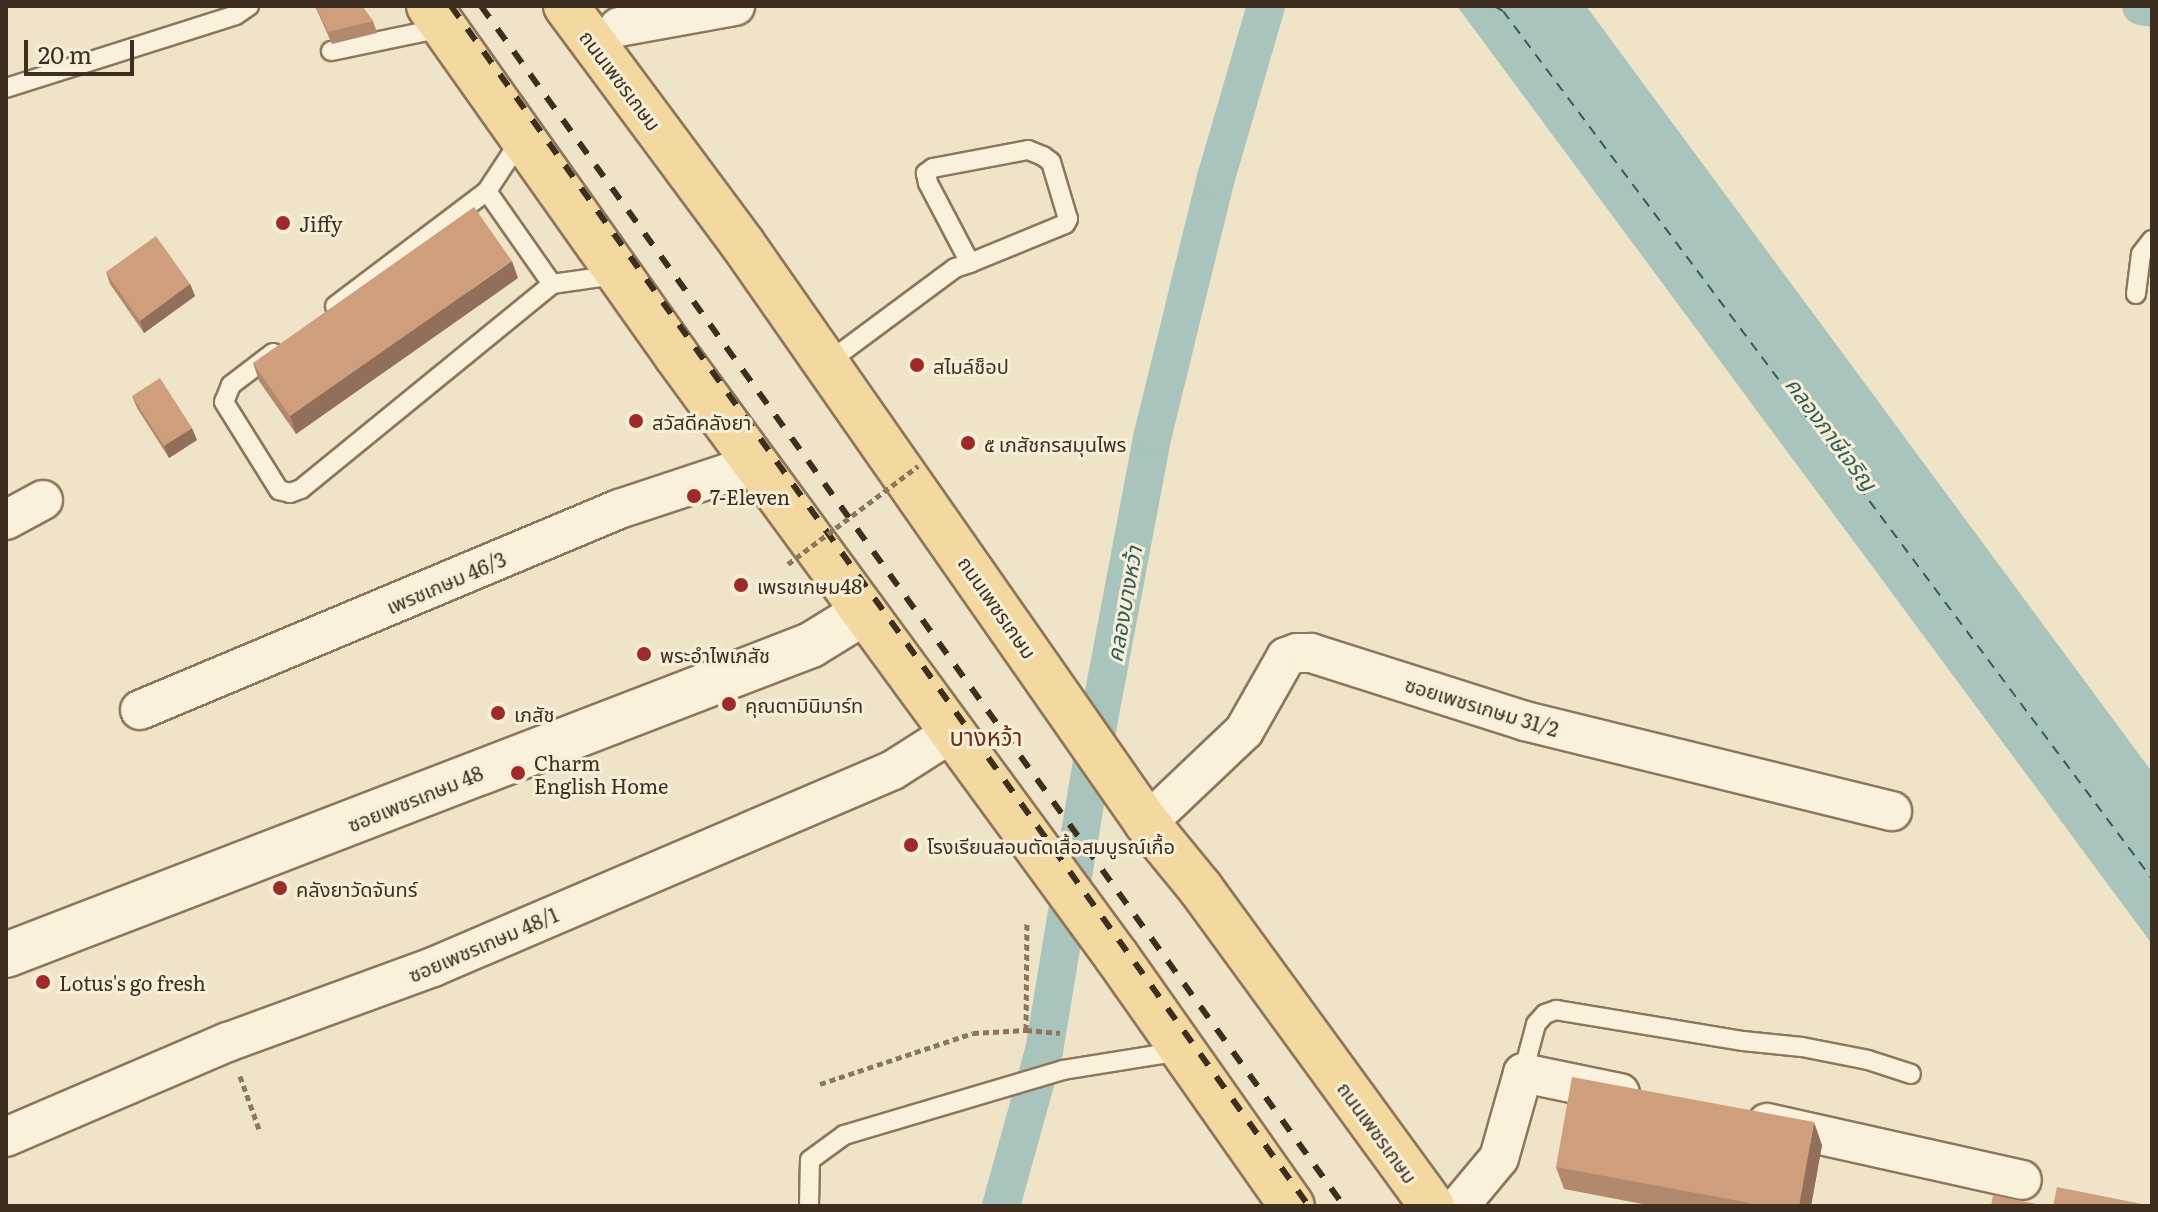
<!DOCTYPE html>
<meta charset="utf-8">
<style>
body{margin:0}
#map{position:relative;width:2158px;height:1212px;overflow:hidden;background:#f0e4c8;font-family:Literata,"Noto Sans Thai",serif}
div>[style]{position:absolute}
.water>*{inset:0;background:#a9c4bc}
.canal>*{height:38px;margin:-19px;padding:0 19px;transform-origin:19px;border-radius:19px;background:#a9c4bc}
.ferry>*{height:2px;margin-top:-1px;transform-origin:0;background:repeating-linear-gradient(90deg,#2f5d5a 0 10px,transparent 0 18px)}
.path>*{height:5px;margin-top:-2.5px;transform-origin:0;background:repeating-linear-gradient(90deg,#8d765c 0 6px,transparent 0 10px)}
.roads{filter:drop-shadow(2px 0 #8d765c) drop-shadow(-2px 0 #8d765c) drop-shadow(0 2px #8d765c) drop-shadow(0 -2px #8d765c)}
.lane>*{height:18px;margin:-9px;padding:0 9px;transform-origin:9px;border-radius:9px;background:#faf1dc}
.street>*{height:38px;margin:-19px;padding:0 19px;transform-origin:19px;border-radius:19px;background:#faf1dc}
.secondary>*{height:44px;margin:-22px;padding:0 22px;transform-origin:22px;border-radius:22px;background:#faf1dc}
.primary>*{height:44px;margin:-22px;padding:0 22px;transform-origin:22px;border-radius:22px;background:#f3d9a0}
.rail>*{height:6px;margin-top:-3px;transform-origin:0;background:repeating-linear-gradient(90deg,#3d2e20 0 14px,transparent 0 28px)}
.path-bridge>*{height:5px;margin-top:-2.5px;transform-origin:0;background:repeating-linear-gradient(90deg,#8d765c 0 6px,transparent 0 10px)}
.wall>*{inset:0;background:#b2896c}
.shaded-wall>*{inset:0;background:#916f58}
.building>*{inset:0;background:#cf9f7d}
.dots>*{width:22px;height:22px;translate:-50% -50%;box-sizing:border-box;border:4px solid #f7eed8;border-radius:50%}
span{translate:-50% -50%;white-space:nowrap;text-align:center;line-height:1.15;-webkit-text-stroke:6px #f7eed8;paint-order:stroke}
.street-label{font-size:20px;color:#3d2e20}
.poi-label{font-size:20px;color:#3d2e20}
.left{translate:0 -50%;text-align:left}
.water-label{font-size:22px;color:#2f5d5a;font-style:italic}
.quarter-label{font-size:24px;color:#6b2e1e}
.frame{position:absolute;inset:0;border:8px solid #3d2e20;pointer-events:none}
.scale{position:absolute;left:24px;top:40px;width:110px;height:36px;box-sizing:border-box;border:4px solid #3d2e20;border-top:0;padding-left:10px;font-size:24px;line-height:28px;white-space:nowrap;color:#3d2e20;-webkit-text-stroke:6px #f7eed8;paint-order:stroke}
</style>
<div id="map">
<div class="water">
<div style="clip-path:polygon(1457px 6px,1586px 6px,2152px 772px,2152px 944px)"></div>
</div>
<div class="canal">
<div style="left:2141px;top:6px;width:11px;rotate:10deg"></div>
<div style="left:1001px;top:1206px;width:161px;rotate:-74.5deg"></div>
<div style="left:1044px;top:1051px;width:337px;rotate:-80.6deg"></div>
<div style="left:1099px;top:719px;width:290px;rotate:-79.3deg"></div>
<div style="left:1153px;top:434px;width:264px;rotate:-76.2deg"></div>
<div style="left:1216px;top:178px;width:179px;rotate:-73.8deg"></div>
</div>
<div class="ferry">
<div style="left:1494px;top:6px;width:10px;rotate:29deg"></div>
<div style="left:1503px;top:11px;width:1084px;rotate:53.21deg"></div>
</div>
<div class="path">
<div style="left:1026px;top:1030px;width:34px;rotate:5deg"></div>
<div style="left:240px;top:1076px;width:59px;rotate:70.3deg"></div>
<div style="left:820px;top:1084px;width:161px;rotate:-18.4deg"></div>
<div style="left:973px;top:1033px;width:53px;rotate:-3.2deg"></div>
<div style="left:1026px;top:1030px;width:107px;rotate:-89.5deg"></div>
</div>
<div class="roads">
<div class="lane">
<div style="left:331px;top:51px;width:113px;rotate:-11.7deg"></div>
<div style="left:6px;top:88px;width:241px;rotate:-17.6deg"></div>
<div style="left:236px;top:15px;width:16px;rotate:-35deg"></div>
<div style="left:552px;top:284px;width:65px;rotate:-8deg"></div>
<div style="left:2136px;top:294px;width:40px;rotate:-82.9deg"></div>
<div style="left:2141px;top:254px;width:18px;rotate:-52deg"></div>
<div style="left:335px;top:306px;width:191px;rotate:-37.1deg"></div>
<div style="left:487px;top:191px;width:64px;rotate:-56.6deg"></div>
<div style="left:273px;top:353px;width:53px;rotate:142.7deg"></div>
<div style="left:231px;top:385px;width:18px;rotate:112deg"></div>
<div style="left:224px;top:402px;width:104px;rotate:58deg"></div>
<div style="left:279px;top:490px;width:11px;rotate:15deg"></div>
<div style="left:290px;top:493px;width:12px;rotate:-20deg"></div>
<div style="left:301px;top:489px;width:324px;rotate:-39.2deg"></div>
<div style="left:552px;top:284px;width:113px;rotate:-125deg"></div>
<div style="left:827px;top:363px;width:159px;rotate:-36.6deg"></div>
<div style="left:955px;top:268px;width:16px;rotate:-18deg"></div>
<div style="left:970px;top:263px;width:103px;rotate:-22.3deg"></div>
<div style="left:1065px;top:224px;width:6px;rotate:-59deg"></div>
<div style="left:1068px;top:219px;width:59px;rotate:-106.6deg"></div>
<div style="left:1051px;top:162px;width:10px;rotate:-143deg"></div>
<div style="left:1043px;top:156px;width:16px;rotate:-158deg"></div>
<div style="left:1028px;top:150px;width:97px;rotate:169.3deg"></div>
<div style="left:933px;top:168px;width:9px;rotate:144deg"></div>
<div style="left:926px;top:173px;width:10px;rotate:79deg"></div>
<div style="left:928px;top:183px;width:90px;rotate:62.3deg"></div>
<div style="left:1523px;top:1073px;width:51px;rotate:-75.1deg"></div>
<div style="left:1536px;top:1024px;width:13px;rotate:-48deg"></div>
<div style="left:1545px;top:1014px;width:12px;rotate:-20deg"></div>
<div style="left:1556px;top:1010px;width:190px;rotate:9.4deg"></div>
<div style="left:1743px;top:1041px;width:59px;rotate:5.8deg"></div>
<div style="left:1802px;top:1047px;width:67px;rotate:11.1deg"></div>
<div style="left:1868px;top:1060px;width:45px;rotate:18deg"></div>
<div style="left:809px;top:1206px;width:46px;rotate:-88.8deg"></div>
<div style="left:810px;top:1160px;width:42px;rotate:-36.3deg"></div>
<div style="left:844px;top:1135px;width:228px;rotate:-16.5deg"></div>
<div style="left:1063px;top:1070px;width:121px;rotate:-9.1deg"></div>
</div>
<div class="street">
<div style="left:619px;top:27px;width:118px;rotate:-10.3deg"></div>
<div style="left:6px;top:520px;width:42px;rotate:-28.4deg"></div>
<div style="left:140px;top:710px;width:519px;rotate:-22.76deg"></div>
<div style="left:619px;top:509px;width:143px;rotate:-18.3deg"></div>
<div style="left:1147px;top:823px;width:134px;rotate:-43.5deg"></div>
<div style="left:1244px;top:731px;width:85px;rotate:-60.4deg"></div>
<div style="left:1286px;top:657px;width:12px;rotate:-20deg"></div>
<div style="left:1297px;top:653px;width:14px"></div>
<div style="left:1311px;top:653px;width:225px;rotate:17.6deg"></div>
<div style="left:1525px;top:721px;width:378px;rotate:13.8deg"></div>
<div style="left:1767px;top:1123px;width:261px;rotate:12.6deg"></div>
<div style="left:6px;top:1137px;width:241px;rotate:-23.2deg"></div>
<div style="left:228px;top:1042px;width:218px;rotate:-20.1deg"></div>
<div style="left:433px;top:967px;width:500px;rotate:-23.18deg"></div>
<div style="left:893px;top:770px;width:69px;rotate:-32.5deg"></div>
<div style="left:1459px;top:1206px;width:62px;rotate:-50.2deg"></div>
<div style="left:1499px;top:1158px;width:88px;rotate:-74.2deg"></div>
<div style="left:1523px;top:1073px;width:99px;rotate:11.7deg"></div>
</div>
<div class="secondary">
<div style="left:6px;top:955px;width:863px;rotate:-21.06deg"></div>
<div style="left:811px;top:645px;width:61px;rotate:-31.6deg"></div>
</div>
<div class="primary">
<div style="left:429px;top:6px;width:428px;rotate:54.7deg"></div>
<div style="left:676px;top:355px;width:746px;rotate:53.78deg"></div>
<div style="left:1117px;top:957px;width:304px;rotate:54.9deg"></div>
<div style="left:566px;top:6px;width:295px;rotate:53.4deg"></div>
<div style="left:742px;top:243px;width:707px;rotate:55.07deg"></div>
<div style="left:1147px;top:823px;width:85px;rotate:50.7deg"></div>
<div style="left:1201px;top:889px;width:392px;rotate:53.9deg"></div>
</div>
</div>
<div class="rail">
<div style="left:451px;top:6px;width:1475px;rotate:54.44deg"></div>
<div style="left:481px;top:6px;width:1478px;rotate:54.28deg"></div>
</div>
<div class="path-bridge">
<div style="left:788px;top:564px;width:163px;rotate:-37deg"></div>
</div>
<div class="wall">
<div style="clip-path:polygon(315px 6px,362px 6px,373px 21px,377px 33px,332px 44px)"></div>
<div style="clip-path:polygon(106px 272px,190px 284px,195px 296px,144px 333px,110px 284px)"></div>
<div style="clip-path:polygon(518px 278px,296px 434px,259px 381px,253px 363px)"></div>
<div style="clip-path:polygon(132px 396px,197px 440px,169px 458px,137px 408px)"></div>
<div style="clip-path:polygon(1822px 1145px,1811px 1206px,1653px 1206px,1564px 1189px,1556px 1167px)"></div>
</div>
<div class="shaded-wall">
<div style="clip-path:polygon(512px 261px,518px 278px,296px 434px,290px 416px)"></div>
<div style="clip-path:polygon(190px 284px,195px 296px,144px 333px,140px 321px)"></div>
<div style="clip-path:polygon(192px 428px,197px 440px,169px 458px,164px 446px)"></div>
<div style="clip-path:polygon(1814px 1122px,1822px 1145px,1811px 1206px,1799px 1206px)"></div>
</div>
<div class="building">
<div style="clip-path:polygon(316px 6px,362px 6px,373px 21px,328px 32px)"></div>
<div style="clip-path:polygon(474px 207px,512px 261px,290px 416px,253px 363px)"></div>
<div style="clip-path:polygon(156px 236px,190px 284px,140px 321px,106px 272px)"></div>
<div style="clip-path:polygon(160px 378px,192px 428px,164px 446px,132px 396px)"></div>
<div style="clip-path:polygon(1572px 1077px,1814px 1122px,1799px 1206px,1766px 1206px,1556px 1167px)"></div>
<div style="clip-path:polygon(2057px 1187px,2152px 1206px,2053px 1206px)"></div>
<div style="clip-path:polygon(1993px 1195px,2046px 1206px,1991px 1206px)"></div>
</div>
<div class="dots">
<div style="left:283px;top:223px;background:#9e2a2b"></div>
<div style="left:917px;top:365px;background:#9e2a2b"></div>
<div style="left:636px;top:421px;background:#9e2a2b"></div>
<div style="left:968px;top:443px;background:#9e2a2b"></div>
<div style="left:694px;top:496px;background:#9e2a2b"></div>
<div style="left:741px;top:585px;background:#9e2a2b"></div>
<div style="left:644px;top:654px;background:#9e2a2b"></div>
<div style="left:729px;top:704px;background:#9e2a2b"></div>
<div style="left:498px;top:713px;background:#9e2a2b"></div>
<div style="left:518px;top:773px;background:#9e2a2b"></div>
<div style="left:911px;top:845px;background:#9e2a2b"></div>
<div style="left:280px;top:888px;background:#9e2a2b"></div>
<div style="left:43px;top:982px;background:#9e2a2b"></div>
</div>
<div class="street-label">
<span style="left:621px;top:80px;rotate:53deg">ถนนเพชรเกษม</span>
<span style="left:446px;top:582px;rotate:-23deg">เพรชเกษม 46/3</span>
<span style="left:998px;top:607px;rotate:55deg">ถนนเพชรเกษม</span>
<span style="left:1482px;top:706px;rotate:17deg">ซอยเพชรเกษม 31/2</span>
<span style="left:415px;top:798px;rotate:-22deg">ซอยเพชรเกษม 48</span>
<span style="left:483px;top:944px;rotate:-23deg">ซอยเพชรเกษม 48/1</span>
<span style="left:1378px;top:1132px;rotate:54deg">ถนนเพชรเกษม</span>
</div>
<div class="poi-label">
<span class="left" style="left:299px;top:223px">Jiffy</span>
<span class="left" style="left:933px;top:365px">สไมล์ช็อป</span>
<span class="left" style="left:652px;top:421px">สวัสดีคลังยา</span>
<span class="left" style="left:984px;top:443px">๕ เภสัชกรสมุนไพร</span>
<span class="left" style="left:710px;top:496px">7-Eleven</span>
<span class="left" style="left:757px;top:585px">เพรชเกษม48</span>
<span class="left" style="left:660px;top:654px">พระอำไพเภสัช</span>
<span class="left" style="left:745px;top:704px">คุณตามินิมาร์ท</span>
<span class="left" style="left:514px;top:713px">เภสัช</span>
<span class="left" style="left:534px;top:774px">Charm<br>English Home</span>
<span class="left" style="left:927px;top:845px">โรงเรียนสอนตัดเสื้อสมบูรณ์เกื้อ</span>
<span class="left" style="left:296px;top:888px">คลังยาวัดจันทร์</span>
<span class="left" style="left:59px;top:982px">Lotus's go fresh</span>
</div>
<div class="water-label">
<span style="left:1832px;top:433px;rotate:53deg">คลองภาษีเจริญ</span>
<span style="left:1123px;top:604px;rotate:-80deg">คลองบางหว้า</span>
</div>
<div class="quarter-label">
<span style="left:986px;top:736px">บางหว้า</span>
</div>
<div class="frame"></div>
<div class="scale">20 m</div>
</div>
